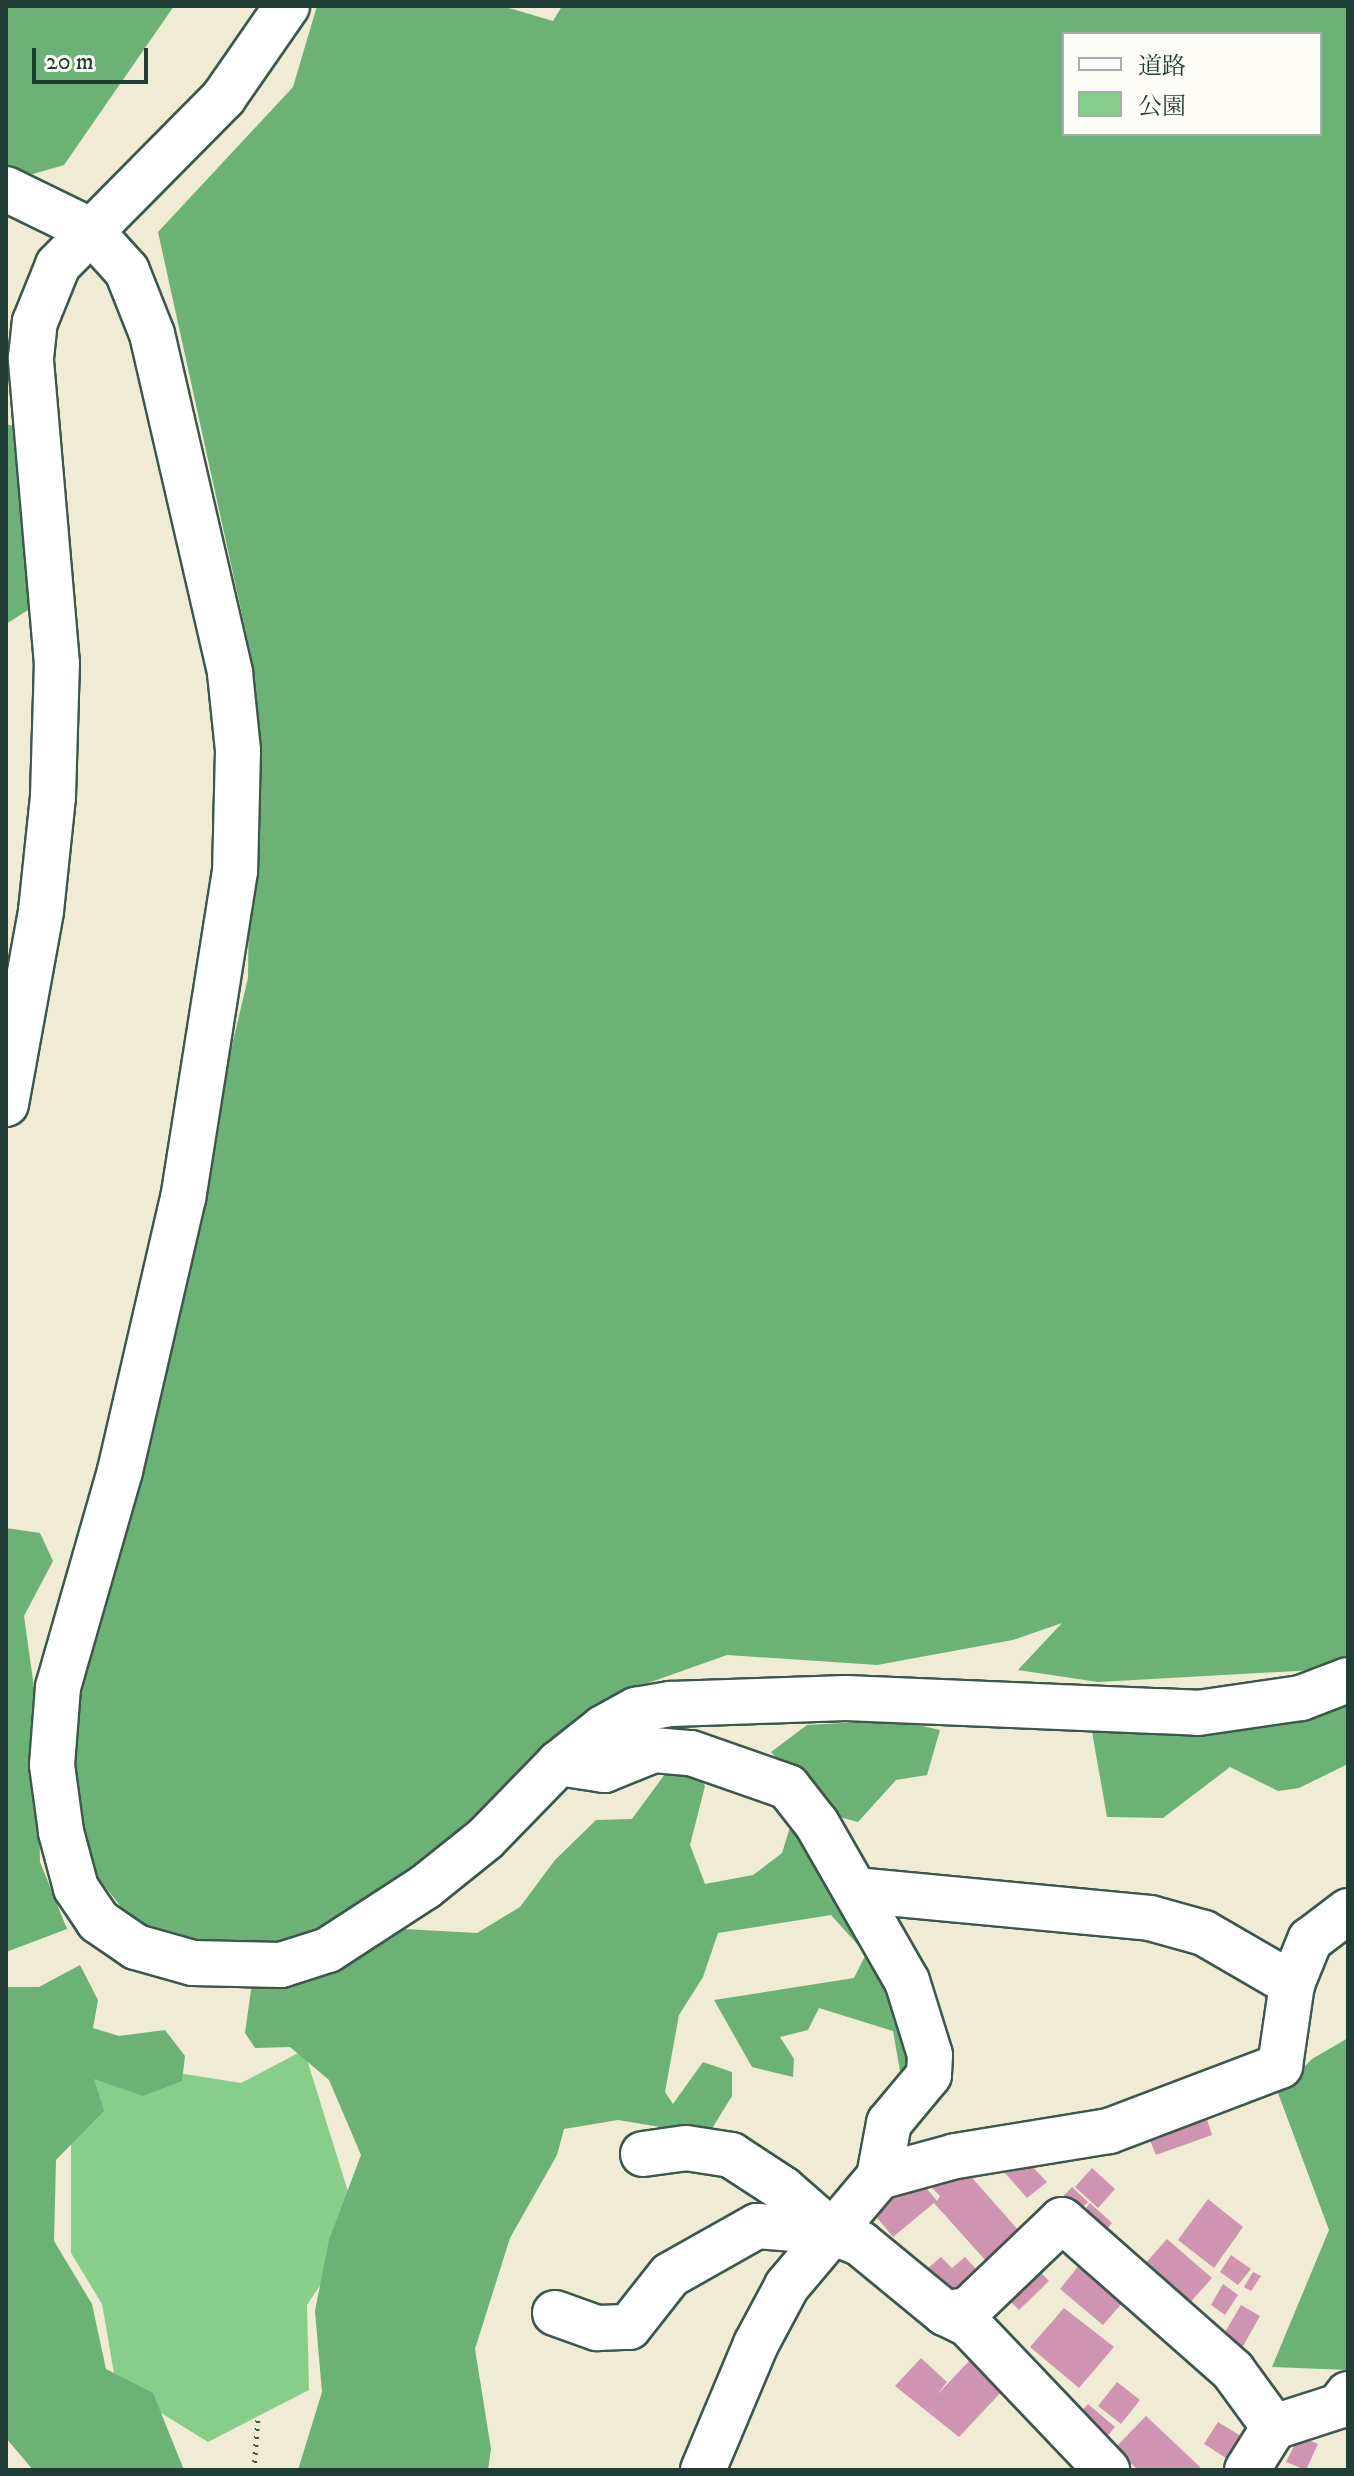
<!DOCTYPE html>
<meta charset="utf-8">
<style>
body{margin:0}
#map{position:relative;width:1354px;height:2476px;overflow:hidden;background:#efebd4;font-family:"IM FELL DW Pica","Noto Serif JP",serif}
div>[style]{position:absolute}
.green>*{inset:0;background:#86ce8a}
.forest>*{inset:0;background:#6cb176}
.building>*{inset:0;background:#cf95b0}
.path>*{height:5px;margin-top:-2.5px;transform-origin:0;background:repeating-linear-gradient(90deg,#3e574c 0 2px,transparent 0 8px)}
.roads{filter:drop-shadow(2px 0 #3e574c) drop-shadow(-2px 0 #3e574c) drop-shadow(0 2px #3e574c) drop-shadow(0 -2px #3e574c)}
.minor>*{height:44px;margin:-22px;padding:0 22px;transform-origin:22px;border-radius:22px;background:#fff}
span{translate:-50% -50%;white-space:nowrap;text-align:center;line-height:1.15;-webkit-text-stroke:6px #fdfcf7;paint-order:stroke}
.frame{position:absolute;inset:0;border:8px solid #1f3d34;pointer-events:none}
.legend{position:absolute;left:1062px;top:32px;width:260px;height:104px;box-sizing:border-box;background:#fdfcf7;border:2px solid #a4b0a9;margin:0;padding:10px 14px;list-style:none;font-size:24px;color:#1f3d34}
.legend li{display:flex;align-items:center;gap:16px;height:40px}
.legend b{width:40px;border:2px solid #a4b0a9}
.scale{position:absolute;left:32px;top:48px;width:116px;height:36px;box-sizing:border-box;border:4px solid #1f3d34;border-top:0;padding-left:10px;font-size:24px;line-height:28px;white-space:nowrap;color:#1f3d34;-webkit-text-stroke:6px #fdfcf7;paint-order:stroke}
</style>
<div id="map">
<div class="green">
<div style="clip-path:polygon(304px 2050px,359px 2227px,307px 2305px,309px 2390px,208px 2442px,116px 2385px,102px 2304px,71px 2253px,71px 2056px,241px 2083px)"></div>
</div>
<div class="forest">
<div style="clip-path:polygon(6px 6px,174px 6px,64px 165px,33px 174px,6px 170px)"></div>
<div style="clip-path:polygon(evenodd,317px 6px,502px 6px,553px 21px,562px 6px,1348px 6px,1348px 1764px,1299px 1788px,1278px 1791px,1230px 1767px,1163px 1818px,1107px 1817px,1092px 1732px,1190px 1734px,1331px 1669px,1098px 1682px,1018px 1670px,1062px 1623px,1013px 1640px,877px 1665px,727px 1655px,606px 1698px,371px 1907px,301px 1945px,228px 1955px,131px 1920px,90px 1867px,73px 1807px,76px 1664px,118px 1527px,248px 978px,252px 660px,158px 232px,293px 87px,317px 6px,1064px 34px,1320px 34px,1320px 134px,1064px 134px,1064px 34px)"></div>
<div style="clip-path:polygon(6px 424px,17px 427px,36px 605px,6px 624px)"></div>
<div style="clip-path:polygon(6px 1528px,40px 1533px,53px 1561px,24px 1616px,37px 1709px,40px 1862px,67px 1929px,6px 1952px)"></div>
<div style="clip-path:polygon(896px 1720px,940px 1730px,927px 1775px,896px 1780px,858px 1822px,832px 1815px,918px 2068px,903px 2088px,893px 2031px,819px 2008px,808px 2030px,780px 2037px,794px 2059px,793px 2077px,752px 2067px,714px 2000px,854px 1978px,866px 1954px,831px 1915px,718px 1933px,703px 1977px,679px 2015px,665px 2092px,673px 2104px,703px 2062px,732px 2072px,732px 2096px,708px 2135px,618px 2120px,564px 2129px,557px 2155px,510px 2238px,475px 2349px,491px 2449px,488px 2470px,298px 2470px,322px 2392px,315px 2311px,329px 2240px,361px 2155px,329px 2080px,290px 2047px,255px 2048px,245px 2033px,252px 1983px,354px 1958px,404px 1929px,477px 1933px,520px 1907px,555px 1860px,596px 1820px,632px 1819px,665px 1774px,693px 1764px,705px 1786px,690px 1845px,705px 1884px,753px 1875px,782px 1853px,791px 1824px,811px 1795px,771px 1752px,807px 1725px)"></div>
<div style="clip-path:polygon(80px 1965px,98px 2000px,93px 2028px,119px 2036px,165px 2030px,185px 2056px,182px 2081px,143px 2096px,94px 2079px,104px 2111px,56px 2160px,54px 2241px,92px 2304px,106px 2369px,153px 2393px,184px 2470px,33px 2470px,6px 2438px,6px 1987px,39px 1987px)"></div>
<div style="clip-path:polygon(1348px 2038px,1348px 2370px,1272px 2367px,1329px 2230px,1278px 2093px,1312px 2059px)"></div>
</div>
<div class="building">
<div style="clip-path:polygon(1201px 2100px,1212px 2135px,1156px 2155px,1149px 2138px)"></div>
<div style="clip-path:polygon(1024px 2158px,1047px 2182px,1027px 2198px,1005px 2173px)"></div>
<div style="clip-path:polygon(1092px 2168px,1115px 2189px,1098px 2208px,1075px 2187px)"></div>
<div style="clip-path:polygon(966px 2171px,1028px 2241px,995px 2271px,934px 2203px,893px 2237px,870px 2209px,914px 2173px,937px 2201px,940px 2196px,927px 2183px)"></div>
<div style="clip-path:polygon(1072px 2187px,1088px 2202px,1073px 2218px,1057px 2203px)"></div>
<div style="clip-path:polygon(1208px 2199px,1243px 2227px,1214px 2268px,1178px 2240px)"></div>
<div style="clip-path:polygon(1090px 2203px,1112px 2223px,1097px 2240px,1075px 2221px)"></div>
<div style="clip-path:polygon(1167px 2239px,1212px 2278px,1180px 2314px,1135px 2275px)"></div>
<div style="clip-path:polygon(1231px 2255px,1251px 2269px,1238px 2285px,1220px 2272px)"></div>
<div style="clip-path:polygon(941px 2257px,952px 2268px,965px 2257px,987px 2281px,955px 2309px,922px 2273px)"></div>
<div style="clip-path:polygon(1027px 2258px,1049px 2281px,1019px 2310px,997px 2289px)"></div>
<div style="clip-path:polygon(1080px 2264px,1124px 2301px,1103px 2325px,1060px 2289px)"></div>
<div style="clip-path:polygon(1253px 2272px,1261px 2276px,1251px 2291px,1244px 2287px)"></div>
<div style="clip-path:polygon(1223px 2284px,1238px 2295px,1225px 2315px,1211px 2305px)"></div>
<div style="clip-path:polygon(1241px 2305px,1260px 2316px,1238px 2355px,1218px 2344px)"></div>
<div style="clip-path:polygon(1064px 2308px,1114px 2347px,1079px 2388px,1030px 2347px)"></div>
<div style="clip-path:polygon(921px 2358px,947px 2382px,937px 2395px,971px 2359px,1004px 2389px,959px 2437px,895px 2386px)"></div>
<div style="clip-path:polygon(1117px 2382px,1140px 2400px,1121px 2424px,1098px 2406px)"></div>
<div style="clip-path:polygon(1088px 2404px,1115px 2427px,1094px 2452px,1066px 2427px)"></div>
<div style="clip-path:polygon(1146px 2416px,1200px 2467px,1197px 2470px,1138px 2470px,1115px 2448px)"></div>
<div style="clip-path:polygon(1218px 2422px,1249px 2441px,1234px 2463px,1204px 2444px)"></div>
<div style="clip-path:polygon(1299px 2436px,1318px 2444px,1306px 2470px,1286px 2462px)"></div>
</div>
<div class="path">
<div style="left:254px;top:2470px;width:53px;rotate:-85.7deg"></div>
</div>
<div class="roads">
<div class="minor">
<div style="left:6px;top:189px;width:93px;rotate:26deg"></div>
<div style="left:90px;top:230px;width:55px;rotate:47.9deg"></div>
<div style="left:127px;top:271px;width:68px;rotate:68.4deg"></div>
<div style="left:152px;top:334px;width:348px;rotate:77deg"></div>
<div style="left:230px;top:673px;width:78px;rotate:84.1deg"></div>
<div style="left:238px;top:751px;width:120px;rotate:91.4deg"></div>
<div style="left:235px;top:871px;width:331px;rotate:99deg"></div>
<div style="left:183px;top:1198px;width:280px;rotate:103deg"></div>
<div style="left:120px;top:1471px;width:225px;rotate:106deg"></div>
<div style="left:58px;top:1687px;width:78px;rotate:94.4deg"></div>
<div style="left:52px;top:1765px;width:68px;rotate:82.3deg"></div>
<div style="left:61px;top:1832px;width:58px;rotate:75deg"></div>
<div style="left:76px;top:1888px;width:40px;rotate:56deg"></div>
<div style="left:98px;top:1921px;width:46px;rotate:34.4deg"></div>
<div style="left:136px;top:1947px;width:59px;rotate:15.7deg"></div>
<div style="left:193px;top:1963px;width:88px;rotate:1.3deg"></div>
<div style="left:281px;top:1965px;width:49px;rotate:-17.7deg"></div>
<div style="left:328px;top:1950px;width:116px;rotate:-33deg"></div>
<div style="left:425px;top:1887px;width:77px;rotate:-38.7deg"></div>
<div style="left:485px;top:1839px;width:106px;rotate:-45.8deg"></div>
<div style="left:559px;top:1763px;width:56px;rotate:-38.5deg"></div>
<div style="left:603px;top:1728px;width:38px;rotate:-29deg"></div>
<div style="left:636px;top:1710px;width:36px;rotate:-10deg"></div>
<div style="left:671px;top:1704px;width:175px;rotate:-2deg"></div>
<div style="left:846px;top:1698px;width:352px;rotate:2.4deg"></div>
<div style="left:1198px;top:1713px;width:104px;rotate:-8.3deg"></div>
<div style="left:1301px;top:1698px;width:50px;rotate:-21deg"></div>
<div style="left:6px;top:1104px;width:196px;rotate:-79.7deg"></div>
<div style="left:41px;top:911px;width:116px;rotate:-84deg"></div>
<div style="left:53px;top:796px;width:132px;rotate:-88.3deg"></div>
<div style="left:57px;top:664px;width:307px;rotate:-94.9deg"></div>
<div style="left:31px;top:358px;width:36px;rotate:-84deg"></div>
<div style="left:35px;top:322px;width:61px;rotate:-68deg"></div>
<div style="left:58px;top:265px;width:236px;rotate:-45.3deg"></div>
<div style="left:224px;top:97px;width:111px;rotate:-55.3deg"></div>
<div style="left:559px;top:1763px;width:46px;rotate:8.8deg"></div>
<div style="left:604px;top:1770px;width:54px;rotate:-21.8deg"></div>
<div style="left:654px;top:1750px;width:37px;rotate:5deg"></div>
<div style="left:691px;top:1753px;width:103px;rotate:19.3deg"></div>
<div style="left:788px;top:1787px;width:47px;rotate:51.9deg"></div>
<div style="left:817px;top:1824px;width:181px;rotate:60.2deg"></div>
<div style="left:907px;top:1981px;width:77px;rotate:72.7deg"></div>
<div style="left:930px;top:2055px;width:20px;rotate:93deg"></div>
<div style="left:929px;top:2075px;width:62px;rotate:129.8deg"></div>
<div style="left:889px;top:2123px;width:55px;rotate:100.5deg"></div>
<div style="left:879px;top:2177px;width:143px;rotate:130.2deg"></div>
<div style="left:787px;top:2286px;width:66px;rotate:118.1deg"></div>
<div style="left:756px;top:2344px;width:137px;rotate:112.8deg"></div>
<div style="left:855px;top:1890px;width:296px;rotate:5.4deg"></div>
<div style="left:1150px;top:1918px;width:56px;rotate:15.5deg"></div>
<div style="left:1204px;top:1933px;width:102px;rotate:30.1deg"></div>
<div style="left:643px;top:2154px;width:43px;rotate:-7.9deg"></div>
<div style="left:686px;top:2148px;width:46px;rotate:8.8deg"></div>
<div style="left:731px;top:2155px;width:62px;rotate:33.2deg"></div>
<div style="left:783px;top:2189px;width:65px;rotate:41.3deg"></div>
<div style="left:832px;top:2232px;width:31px;rotate:22deg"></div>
<div style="left:861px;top:2244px;width:109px;rotate:39.4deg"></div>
<div style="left:945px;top:2313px;width:25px;rotate:26deg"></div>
<div style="left:968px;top:2324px;width:202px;rotate:46.4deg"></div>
<div style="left:879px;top:2177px;width:80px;rotate:-15.3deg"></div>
<div style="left:956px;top:2156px;width:155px;rotate:-9.3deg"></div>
<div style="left:1109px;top:2131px;width:183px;rotate:-20.8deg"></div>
<div style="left:1280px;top:2066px;width:83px;rotate:-81.7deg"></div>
<div style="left:1292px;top:1984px;width:48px;rotate:-67.8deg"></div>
<div style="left:1310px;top:1940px;width:48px;rotate:-37.3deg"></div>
<div style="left:555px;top:2313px;width:45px;rotate:19.7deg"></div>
<div style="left:597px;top:2328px;width:32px;rotate:-2deg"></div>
<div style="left:629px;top:2327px;width:66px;rotate:-51.7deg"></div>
<div style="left:670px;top:2275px;width:100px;rotate:-29.4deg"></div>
<div style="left:757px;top:2226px;width:75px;rotate:4.6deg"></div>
<div style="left:945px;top:2313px;width:23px;rotate:-7deg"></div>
<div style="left:968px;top:2310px;width:130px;rotate:-43.8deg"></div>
<div style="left:1062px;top:2220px;width:228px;rotate:41.4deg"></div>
<div style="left:1233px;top:2371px;width:69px;rotate:53.8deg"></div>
<div style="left:1247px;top:2470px;width:51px;rotate:-57.9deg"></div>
<div style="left:1274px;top:2427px;width:68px;rotate:-17.9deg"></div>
<div style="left:1339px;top:2406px;width:15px;rotate:-53deg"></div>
</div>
</div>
<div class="frame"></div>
<ul class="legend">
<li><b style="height:10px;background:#fff"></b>道路</li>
<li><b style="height:22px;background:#86ce8a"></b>公園</li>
</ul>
<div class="scale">20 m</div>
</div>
